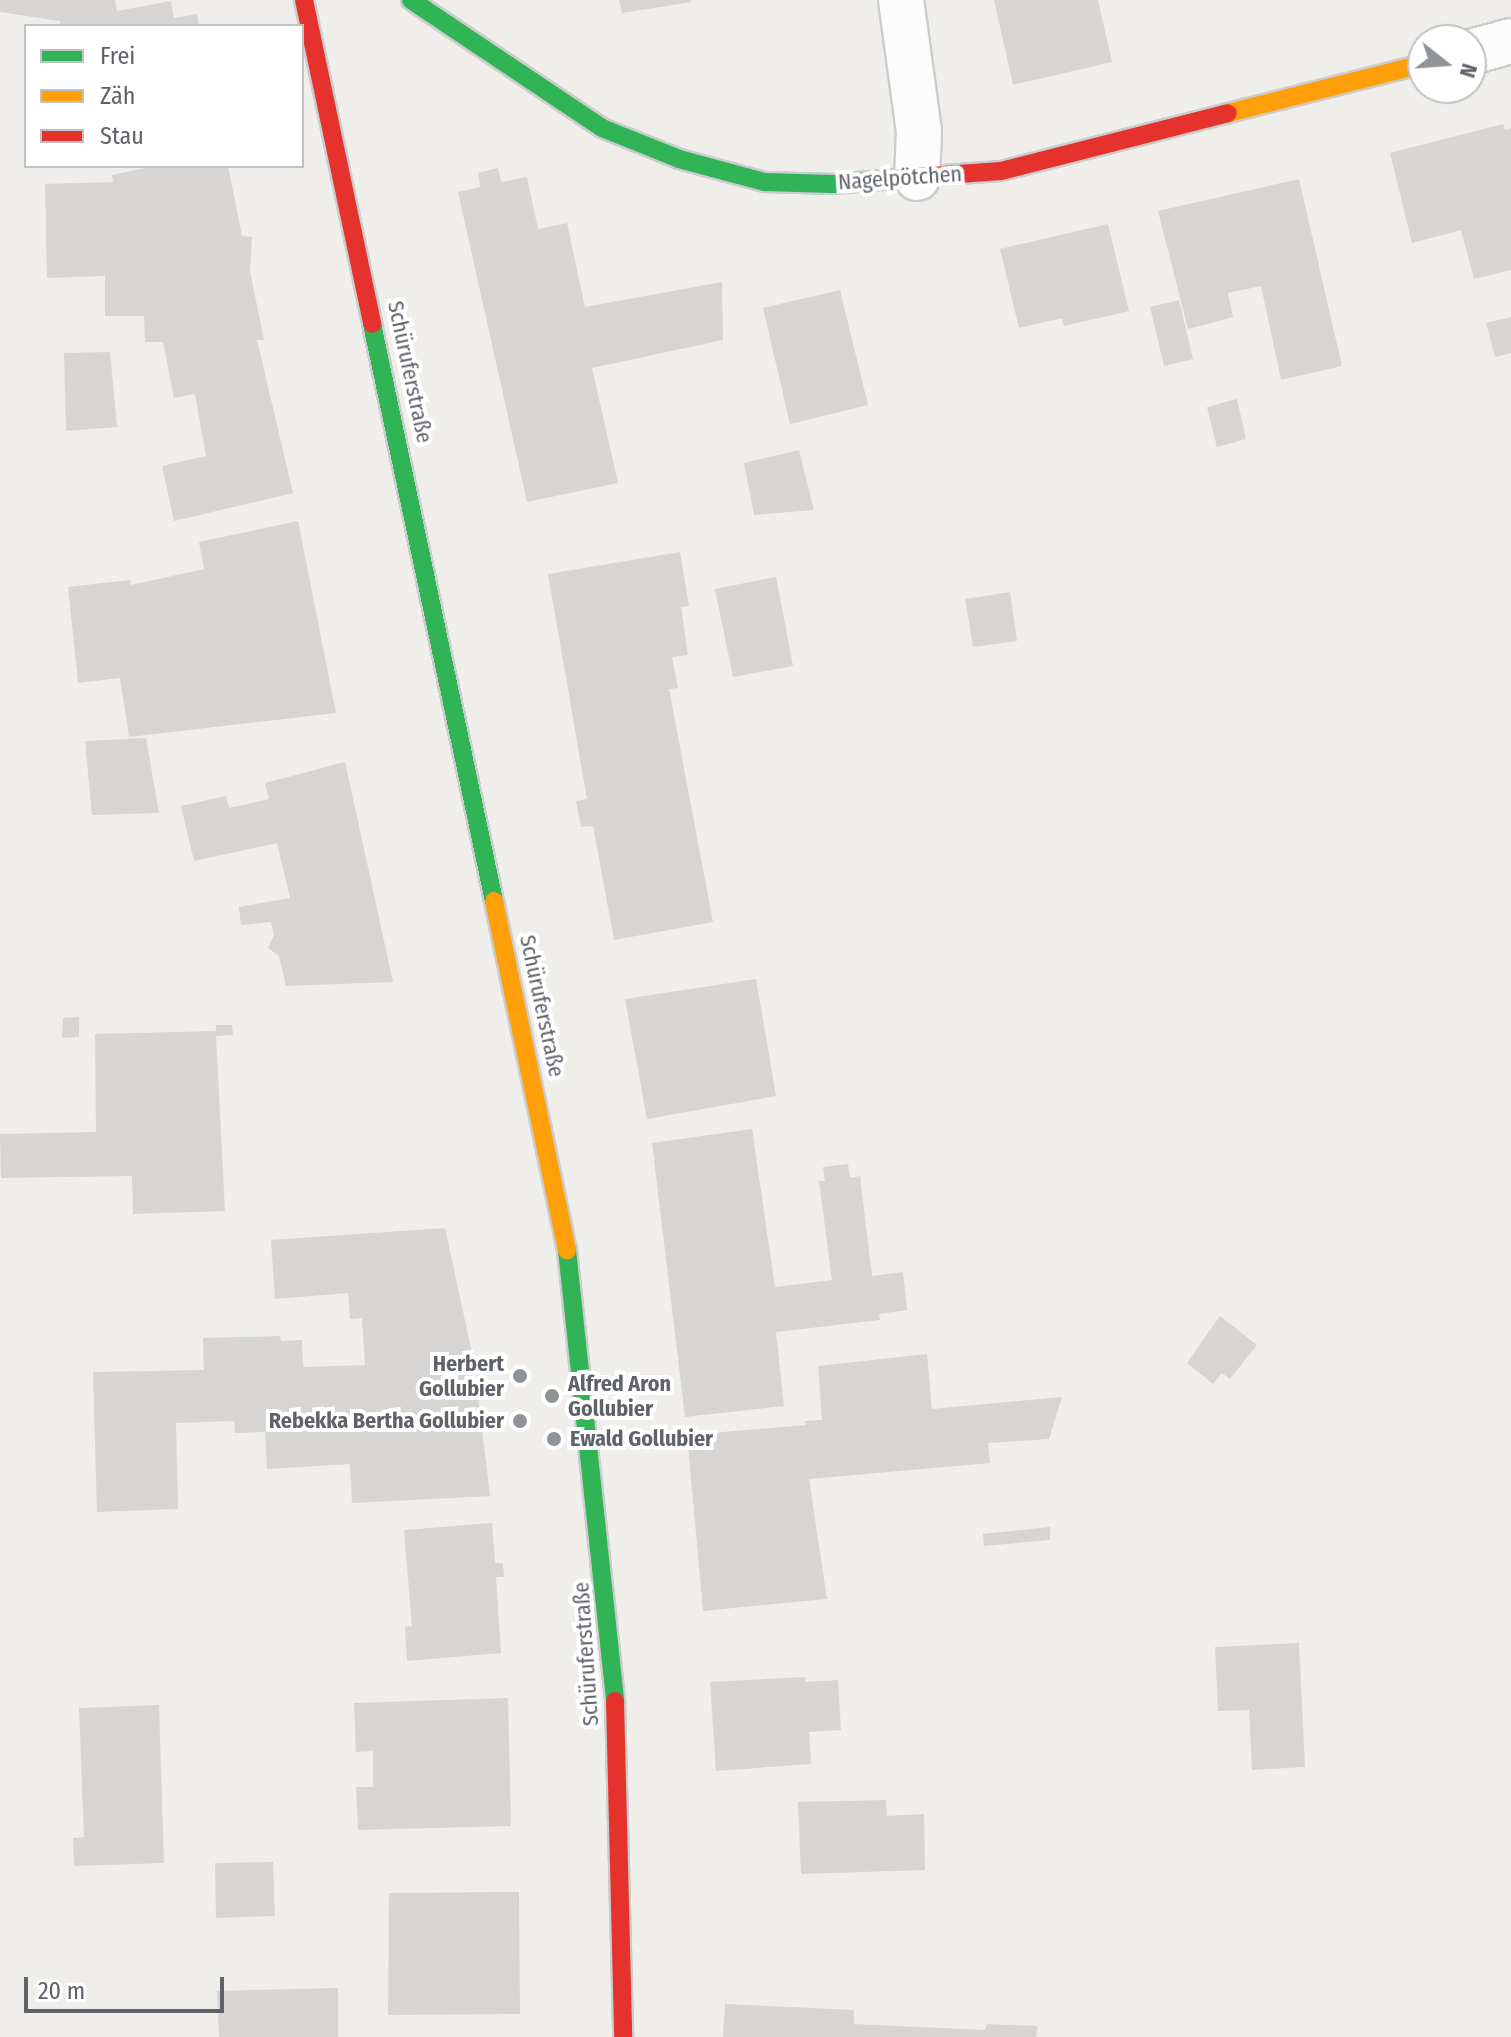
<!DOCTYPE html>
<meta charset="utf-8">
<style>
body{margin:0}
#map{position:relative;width:1511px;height:2037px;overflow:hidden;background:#efeeea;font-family:"Fira Sans Condensed",sans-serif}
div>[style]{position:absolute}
.building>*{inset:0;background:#d6d5d3}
.roads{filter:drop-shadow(2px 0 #cbcccc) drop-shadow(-2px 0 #cbcccc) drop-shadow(0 2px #cbcccc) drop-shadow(0 -2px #cbcccc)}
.street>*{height:44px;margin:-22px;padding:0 22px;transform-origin:22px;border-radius:22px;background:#fdfcfc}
.fast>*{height:18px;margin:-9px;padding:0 9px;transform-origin:9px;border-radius:9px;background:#30b455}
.slow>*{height:18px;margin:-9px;padding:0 9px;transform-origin:9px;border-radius:9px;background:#ff9f0a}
.jam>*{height:18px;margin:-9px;padding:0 9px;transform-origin:9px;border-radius:9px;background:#e5322d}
.dots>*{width:22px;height:22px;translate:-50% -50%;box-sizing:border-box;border:4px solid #fff;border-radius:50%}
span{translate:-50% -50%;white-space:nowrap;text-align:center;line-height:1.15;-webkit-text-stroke:8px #fff;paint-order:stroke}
.street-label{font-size:22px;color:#5f6368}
.poi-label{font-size:22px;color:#5f6368;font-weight:700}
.right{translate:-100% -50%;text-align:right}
.left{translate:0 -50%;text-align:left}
.legend{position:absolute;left:24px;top:24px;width:280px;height:144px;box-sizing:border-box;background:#fff;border:2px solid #bfc1c3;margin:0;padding:10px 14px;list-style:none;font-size:24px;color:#5f6368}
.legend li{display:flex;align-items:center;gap:16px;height:40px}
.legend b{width:40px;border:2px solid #bfc1c3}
.north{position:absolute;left:1407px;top:24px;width:80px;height:80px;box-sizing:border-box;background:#fff;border:2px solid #bfc1c3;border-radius:50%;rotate:107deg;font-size:22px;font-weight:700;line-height:32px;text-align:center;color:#5f6368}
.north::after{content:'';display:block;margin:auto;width:28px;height:36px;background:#919496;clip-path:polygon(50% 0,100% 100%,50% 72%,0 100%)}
.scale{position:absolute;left:24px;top:1977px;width:200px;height:36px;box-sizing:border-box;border:4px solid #5f6368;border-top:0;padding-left:10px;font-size:24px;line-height:28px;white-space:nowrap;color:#5f6368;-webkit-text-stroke:6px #fff;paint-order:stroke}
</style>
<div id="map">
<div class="building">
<div style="clip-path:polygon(0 0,115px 0,117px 11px,171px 1px,174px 18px,197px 14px,199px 26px,61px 26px,60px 21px,0 12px)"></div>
<div style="clip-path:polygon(619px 0,691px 0,692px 2px,622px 13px)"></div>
<div style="clip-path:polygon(994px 0,1098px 0,1112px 62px,1013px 85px)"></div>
<div style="clip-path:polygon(1503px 124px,1505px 130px,1511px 128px,1511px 270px,1474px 279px,1461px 230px,1412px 243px,1390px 153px)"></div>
<div style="clip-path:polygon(155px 166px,228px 166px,242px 236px,252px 237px,250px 271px,264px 340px,257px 340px,293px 493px,174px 521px,162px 466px,206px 456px,195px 394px,174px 398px,163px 342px,145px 342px,144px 316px,105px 316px,105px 276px,47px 278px,45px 184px,113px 182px,112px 175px)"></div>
<div style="clip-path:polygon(498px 168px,501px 182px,527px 177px,538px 229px,567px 223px,585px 307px,722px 282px,723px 340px,592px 368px,618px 483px,527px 502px,458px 192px,480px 187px,478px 173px)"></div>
<div style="clip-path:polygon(1299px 179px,1342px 366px,1281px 380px,1261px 286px,1228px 293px,1233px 317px,1188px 329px,1158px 211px)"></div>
<div style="clip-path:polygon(1108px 224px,1129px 311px,1064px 326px,1062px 318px,1019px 328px,1000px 249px)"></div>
<div style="clip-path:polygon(840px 290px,868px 405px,790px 424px,763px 308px)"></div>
<div style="clip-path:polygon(1179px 300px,1193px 359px,1164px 366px,1150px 307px)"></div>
<div style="clip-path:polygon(1511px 317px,1511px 353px,1495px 357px,1486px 323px)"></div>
<div style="clip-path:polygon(110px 352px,117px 427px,66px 431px,64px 353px)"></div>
<div style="clip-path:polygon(1237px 399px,1246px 439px,1217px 447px,1207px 407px)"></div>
<div style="clip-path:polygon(799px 450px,814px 510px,754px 515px,744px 463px)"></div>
<div style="clip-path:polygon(298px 521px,336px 713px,129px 737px,120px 678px,78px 683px,68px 587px,130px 580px,131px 585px,204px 569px,199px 542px)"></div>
<div style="clip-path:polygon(680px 552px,689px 606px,681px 607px,688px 655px,672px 657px,678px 688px,669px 689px,713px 922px,614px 940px,593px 826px,581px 827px,576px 801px,587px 799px,548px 574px)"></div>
<div style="clip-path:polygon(776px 577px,793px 666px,733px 677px,715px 589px)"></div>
<div style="clip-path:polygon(1010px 592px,1017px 641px,973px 647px,965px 599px)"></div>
<div style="clip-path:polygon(146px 738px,159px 813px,92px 815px,85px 741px)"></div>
<div style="clip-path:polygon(345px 762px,393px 982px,286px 986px,279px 956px,268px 948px,274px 935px,271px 922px,241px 925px,239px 907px,290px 898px,277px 843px,194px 861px,181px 806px,226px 796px,229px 808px,269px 799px,265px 783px)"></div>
<div style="clip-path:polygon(756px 979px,776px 1096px,647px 1119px,625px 999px)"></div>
<div style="clip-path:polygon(79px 1017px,79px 1037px,62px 1038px,63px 1018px)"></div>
<div style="clip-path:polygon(216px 1025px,232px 1025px,233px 1035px,216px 1036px,225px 1211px,133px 1214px,132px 1176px,1px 1178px,0 1134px,96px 1132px,95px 1034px,216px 1031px)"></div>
<div style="clip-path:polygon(752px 1129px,775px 1287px,832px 1280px,819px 1181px,825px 1181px,823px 1167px,848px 1164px,850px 1178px,860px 1176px,872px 1276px,903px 1272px,907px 1310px,879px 1314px,880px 1320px,776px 1332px,784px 1406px,685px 1417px,652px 1143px)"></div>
<div style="clip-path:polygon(445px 1228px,474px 1362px,490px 1496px,352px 1503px,350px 1464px,267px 1469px,265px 1432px,235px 1433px,234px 1421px,176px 1423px,178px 1509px,97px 1512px,93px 1372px,204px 1370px,203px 1338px,280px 1336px,281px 1341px,302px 1340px,303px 1367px,365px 1365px,362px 1318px,350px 1319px,348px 1293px,275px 1299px,271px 1240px)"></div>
<div style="clip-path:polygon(1220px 1316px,1257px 1345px,1230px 1379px,1222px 1373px,1213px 1384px,1187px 1363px)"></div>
<div style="clip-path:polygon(927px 1354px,932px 1409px,1062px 1397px,1049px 1439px,988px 1443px,990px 1463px,809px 1479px,827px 1599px,703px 1611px,687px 1435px,806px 1425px,804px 1421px,822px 1420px,818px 1366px)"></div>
<div style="clip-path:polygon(492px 1523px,495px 1563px,503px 1563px,504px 1577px,496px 1577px,501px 1653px,407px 1661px,405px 1627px,412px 1626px,404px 1530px)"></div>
<div style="clip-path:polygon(1050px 1527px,1050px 1540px,984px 1546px,983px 1534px)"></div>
<div style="clip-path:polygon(1299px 1643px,1305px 1767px,1252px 1770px,1249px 1710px,1218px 1711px,1215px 1647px)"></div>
<div style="clip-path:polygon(805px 1677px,806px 1682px,838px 1680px,841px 1730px,809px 1732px,811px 1764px,716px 1771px,710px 1682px)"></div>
<div style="clip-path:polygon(508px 1698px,511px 1826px,358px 1830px,356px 1787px,373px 1787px,373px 1751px,356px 1752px,354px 1703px)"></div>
<div style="clip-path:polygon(159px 1705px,164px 1863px,74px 1866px,73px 1838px,84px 1837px,79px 1708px)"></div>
<div style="clip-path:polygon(886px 1800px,887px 1816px,924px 1814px,925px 1870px,801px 1874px,798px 1802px)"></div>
<div style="clip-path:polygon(273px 1862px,275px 1916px,216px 1918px,215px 1863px)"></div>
<div style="clip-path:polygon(519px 1892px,520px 2014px,388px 2015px,389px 1893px)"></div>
<div style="clip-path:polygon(338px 1988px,338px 2037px,219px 2037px,217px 1991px)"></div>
<div style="clip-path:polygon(725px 2004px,854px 2010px,854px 2024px,985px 2030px,987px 2024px,1038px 2026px,1036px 2037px,723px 2037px)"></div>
</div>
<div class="roads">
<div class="street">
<div style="left:901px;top:0;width:132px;rotate:82.2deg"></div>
<div style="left:919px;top:131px;width:47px;rotate:92.4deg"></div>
<div style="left:1471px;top:52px;width:41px;rotate:-15.4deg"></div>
</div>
<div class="fast">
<div style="left:411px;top:0;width:230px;rotate:33.8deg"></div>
<div style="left:602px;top:128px;width:83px;rotate:21.9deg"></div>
<div style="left:679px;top:159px;width:88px;rotate:15.1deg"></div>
<div style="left:764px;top:182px;width:69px;rotate:1.7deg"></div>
<div style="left:833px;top:184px;width:84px;rotate:-4.8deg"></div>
<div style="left:372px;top:324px;width:590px;rotate:78.06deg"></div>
<div style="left:567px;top:1250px;width:454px;rotate:83.9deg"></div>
</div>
<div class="slow">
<div style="left:1228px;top:113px;width:201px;rotate:-14.1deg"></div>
<div style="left:494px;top:901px;width:357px;rotate:78.2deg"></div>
</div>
<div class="jam">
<div style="left:304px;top:0;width:331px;rotate:78.1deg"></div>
<div style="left:917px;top:177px;width:84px;rotate:-4.1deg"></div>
<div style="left:1001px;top:171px;width:234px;rotate:-14.3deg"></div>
<div style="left:615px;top:1701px;width:336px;rotate:88.6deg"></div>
</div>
</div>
<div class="dots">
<div style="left:520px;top:1376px;background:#919496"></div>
<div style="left:552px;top:1396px;background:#919496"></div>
<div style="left:520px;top:1421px;background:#919496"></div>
<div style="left:554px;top:1439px;background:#919496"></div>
</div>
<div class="street-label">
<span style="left:900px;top:178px;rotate:-4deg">Nagelpötchen</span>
<span style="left:410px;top:372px;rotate:78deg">Schüruferstraße</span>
<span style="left:542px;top:1006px;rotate:78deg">Schüruferstraße</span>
<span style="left:586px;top:1654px;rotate:-94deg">Schüruferstraße</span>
</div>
<div class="poi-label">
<span class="right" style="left:504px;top:1376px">Herbert<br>Gollubier</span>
<span class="left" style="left:568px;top:1396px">Alfred Aron<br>Gollubier</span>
<span class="right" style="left:504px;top:1421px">Rebekka Bertha Gollubier</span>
<span class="left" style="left:570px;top:1439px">Ewald Gollubier</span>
</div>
<ul class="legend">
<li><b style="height:10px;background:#30b455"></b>Frei</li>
<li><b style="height:10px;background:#ff9f0a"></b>Zäh</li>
<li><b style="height:10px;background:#e5322d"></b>Stau</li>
</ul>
<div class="north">N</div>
<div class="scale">20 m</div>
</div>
